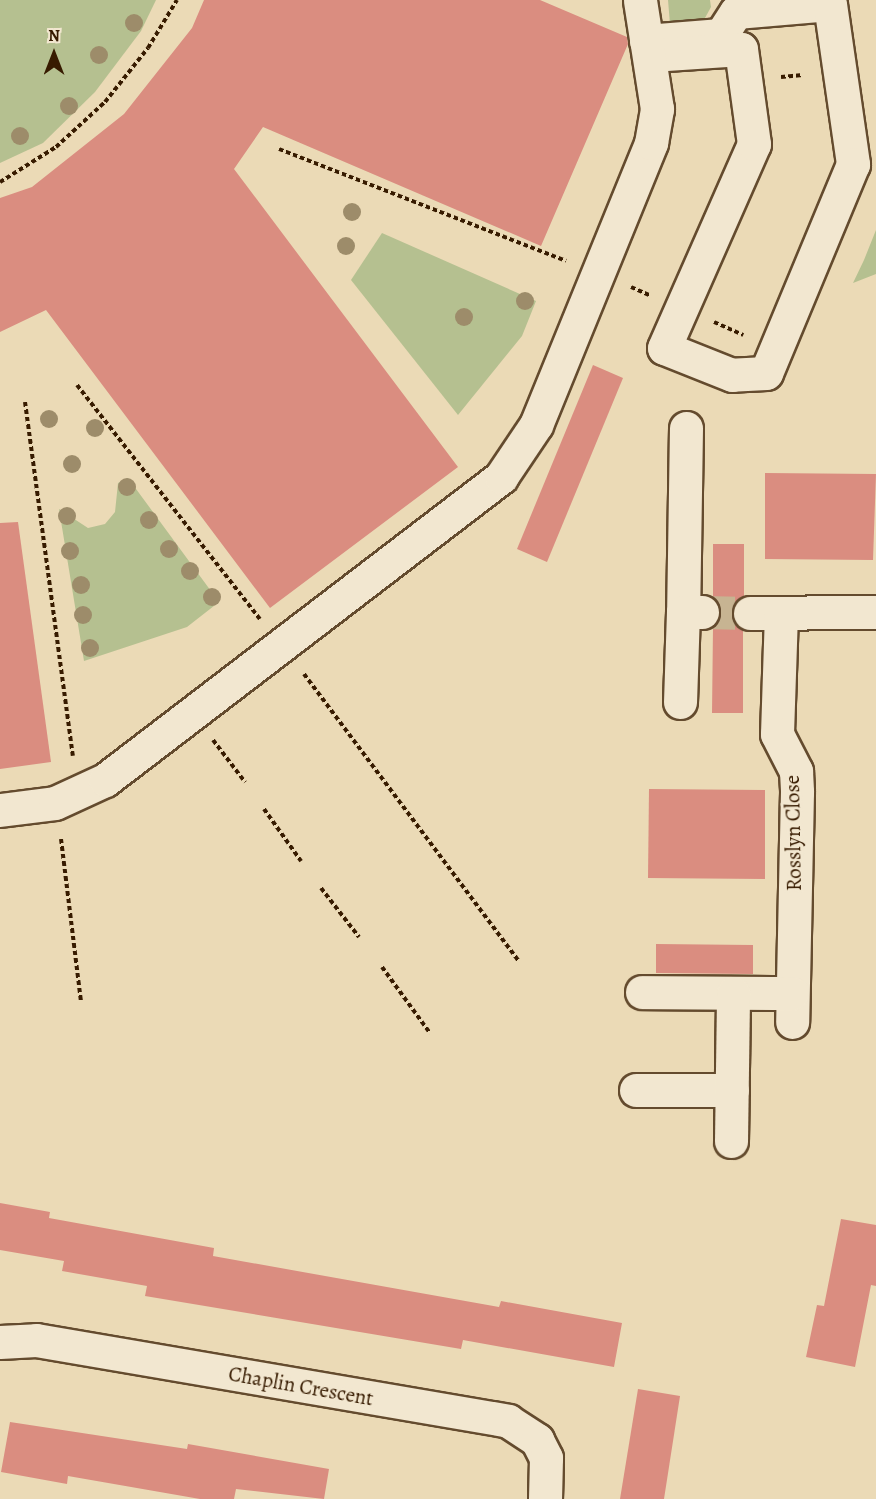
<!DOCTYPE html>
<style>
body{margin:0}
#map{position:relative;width:876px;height:1499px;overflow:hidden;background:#ebdab6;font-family:Alegreya,serif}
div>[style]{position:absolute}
.green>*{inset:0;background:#b5c090}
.building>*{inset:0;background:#da8d80}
.minor-tunnel>*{height:33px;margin-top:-16.5px;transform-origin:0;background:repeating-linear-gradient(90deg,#c7b492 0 33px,transparent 0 49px)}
.path>*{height:4px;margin-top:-2px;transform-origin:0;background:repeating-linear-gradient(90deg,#371b00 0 4.5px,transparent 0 7.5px)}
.roads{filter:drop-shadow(2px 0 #644b2e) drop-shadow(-2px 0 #644b2e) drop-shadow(0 2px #644b2e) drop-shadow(0 -2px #644b2e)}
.minor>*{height:33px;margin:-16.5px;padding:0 16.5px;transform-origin:16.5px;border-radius:16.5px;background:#f2e7d0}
.trees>*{width:18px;height:18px;margin:-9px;border-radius:50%;background:#9d8c6a}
span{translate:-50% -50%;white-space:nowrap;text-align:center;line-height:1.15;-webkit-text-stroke:5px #f2e7d0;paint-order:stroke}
.street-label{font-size:21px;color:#371b00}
.north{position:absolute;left:24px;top:24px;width:60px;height:60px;-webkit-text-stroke:4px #f2e7d0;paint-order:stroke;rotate:0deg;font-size:16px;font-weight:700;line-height:24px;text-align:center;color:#371b00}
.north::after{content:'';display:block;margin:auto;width:21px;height:27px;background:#371b00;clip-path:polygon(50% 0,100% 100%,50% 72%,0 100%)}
</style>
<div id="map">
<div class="green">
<div style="clip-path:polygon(0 0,156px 0,141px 31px,95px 92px,43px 143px,0 163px)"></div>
<div style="clip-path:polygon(668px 0,710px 0,711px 7px,705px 18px,670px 24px)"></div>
<div style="clip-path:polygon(876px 230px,876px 274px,853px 283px,864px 260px)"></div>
<div style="clip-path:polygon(382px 233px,536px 301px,522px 336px,458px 415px,351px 280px)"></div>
<div style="clip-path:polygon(128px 478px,219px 602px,187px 627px,84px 661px,59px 509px,88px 528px,105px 524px,115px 512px,118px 483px)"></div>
</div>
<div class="building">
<div style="clip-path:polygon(204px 0,540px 0,627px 37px,628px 44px,541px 246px,263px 127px,234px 169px,458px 467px,270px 608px,46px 310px,0 332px,0 198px,32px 187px,124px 114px,192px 28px)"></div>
<div style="clip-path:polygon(593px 365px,623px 378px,547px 562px,517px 549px)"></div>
<div style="clip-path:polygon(765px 473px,876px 474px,873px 560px,765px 559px)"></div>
<div style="clip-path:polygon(18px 522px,51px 762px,0 769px,0 523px)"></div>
<div style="clip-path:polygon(713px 544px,744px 544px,744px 596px,731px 613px,743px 630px,743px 713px,712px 713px,713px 627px,721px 613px,713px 597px)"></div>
<div style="clip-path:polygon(649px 789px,765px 790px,765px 879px,648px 878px)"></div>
<div style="clip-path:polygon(656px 944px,753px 945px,753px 974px,656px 973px)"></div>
<div style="clip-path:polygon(0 1203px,50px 1212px,49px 1218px,214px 1248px,213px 1256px,499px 1307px,501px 1301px,622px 1323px,614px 1367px,463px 1340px,461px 1349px,145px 1296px,147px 1286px,62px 1271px,64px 1261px,0 1250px)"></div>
<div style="clip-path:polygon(841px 1219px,876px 1225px,876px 1286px,871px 1285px,855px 1367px,806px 1357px,817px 1305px,824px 1306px)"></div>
<div style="clip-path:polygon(638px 1389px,680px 1396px,664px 1499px,620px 1499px)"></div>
<div style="clip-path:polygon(10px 1422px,187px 1449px,188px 1444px,329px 1469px,324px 1499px,236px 1489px,234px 1499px,200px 1499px,68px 1476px,67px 1484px,1px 1472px)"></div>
</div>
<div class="minor-tunnel">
<div style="left:702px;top:612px;width:48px;rotate:1.2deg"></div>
</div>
<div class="path">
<div style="left:781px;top:77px;width:22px;rotate:-5deg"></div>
<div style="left:279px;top:149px;width:308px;rotate:21.3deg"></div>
<div style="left:0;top:182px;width:66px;rotate:-32deg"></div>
<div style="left:56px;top:147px;width:67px;rotate:-42.6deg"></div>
<div style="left:105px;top:102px;width:69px;rotate:-51.5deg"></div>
<div style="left:148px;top:48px;width:56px;rotate:-58.9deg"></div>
<div style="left:631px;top:287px;width:20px;rotate:24deg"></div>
<div style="left:714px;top:322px;width:32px;rotate:24deg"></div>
<div style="left:77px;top:385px;width:297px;rotate:52deg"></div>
<div style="left:25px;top:402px;width:357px;rotate:82.3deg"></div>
<div style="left:304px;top:674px;width:359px;rotate:53.2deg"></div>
<div style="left:213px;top:740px;width:53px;rotate:52.7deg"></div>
<div style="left:264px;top:809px;width:64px;rotate:54.6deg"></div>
<div style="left:61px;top:839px;width:164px;rotate:83deg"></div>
<div style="left:321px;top:888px;width:62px;rotate:52.2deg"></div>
<div style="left:382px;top:967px;width:82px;rotate:54deg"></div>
</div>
<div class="roads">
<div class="minor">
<div style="left:646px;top:41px;width:75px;rotate:-4.6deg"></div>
<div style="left:721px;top:35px;width:27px;rotate:-57deg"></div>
<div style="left:736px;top:12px;width:94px;rotate:-4.9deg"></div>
<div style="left:830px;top:4px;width:162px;rotate:81.8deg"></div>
<div style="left:853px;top:164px;width:226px;rotate:112.6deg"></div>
<div style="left:766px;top:373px;width:34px;rotate:177deg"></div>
<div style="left:732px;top:375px;width:73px;rotate:-158.3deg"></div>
<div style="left:664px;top:348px;width:223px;rotate:-66.2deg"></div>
<div style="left:754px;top:144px;width:96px;rotate:-97.8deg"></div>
<div style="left:741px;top:49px;width:90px;rotate:176.2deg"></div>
<div style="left:686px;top:428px;width:184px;rotate:90.9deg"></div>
<div style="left:683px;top:612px;width:19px"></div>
<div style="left:750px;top:613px;width:126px;rotate:-0.5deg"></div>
<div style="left:781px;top:613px;width:121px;rotate:91.9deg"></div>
<div style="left:777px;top:734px;width:42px;rotate:62.8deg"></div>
<div style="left:796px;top:771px;width:21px;rotate:87deg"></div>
<div style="left:797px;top:792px;width:230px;rotate:91.2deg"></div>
<div style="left:680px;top:702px;width:90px;rotate:-88.1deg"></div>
<div style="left:0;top:810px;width:55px;rotate:-7.3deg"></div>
<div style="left:55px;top:803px;width:55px;rotate:-24.7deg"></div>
<div style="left:105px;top:780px;width:499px;rotate:-37.4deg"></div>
<div style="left:501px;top:477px;width:63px;rotate:-56.1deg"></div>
<div style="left:536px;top:425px;width:305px;rotate:-67.8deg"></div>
<div style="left:651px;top:143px;width:35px;rotate:-80deg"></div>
<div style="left:657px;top:109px;width:110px;rotate:-98.9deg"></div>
<div style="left:642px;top:992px;width:150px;rotate:0.4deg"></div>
<div style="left:636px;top:1090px;width:96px"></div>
<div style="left:731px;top:1141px;width:148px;rotate:-89.2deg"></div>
<div style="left:0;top:1342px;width:36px;rotate:-3deg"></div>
<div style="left:36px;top:1340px;width:479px;rotate:9.7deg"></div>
<div style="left:508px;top:1421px;width:35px;rotate:33deg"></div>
<div style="left:537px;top:1440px;width:20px;rotate:63deg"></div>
<div style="left:546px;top:1458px;width:41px;rotate:91.4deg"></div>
</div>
</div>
<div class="trees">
<div style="left:134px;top:23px"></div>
<div style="left:99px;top:55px"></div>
<div style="left:69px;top:106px"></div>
<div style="left:20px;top:136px"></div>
<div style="left:352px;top:212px"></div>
<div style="left:346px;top:246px"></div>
<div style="left:525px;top:301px"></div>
<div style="left:464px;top:317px"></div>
<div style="left:49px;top:419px"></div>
<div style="left:95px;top:428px"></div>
<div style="left:72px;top:464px"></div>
<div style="left:127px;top:487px"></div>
<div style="left:67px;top:516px"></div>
<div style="left:149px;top:520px"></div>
<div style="left:169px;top:549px"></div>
<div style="left:70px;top:551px"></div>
<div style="left:190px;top:571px"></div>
<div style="left:81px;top:585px"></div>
<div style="left:212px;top:597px"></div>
<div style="left:83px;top:615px"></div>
<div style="left:90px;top:648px"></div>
</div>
<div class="street-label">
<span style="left:793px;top:833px;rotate:-91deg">Rosslyn Close</span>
<span style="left:301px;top:1386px;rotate:10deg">Chaplin Crescent</span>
</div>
<div class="north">N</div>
</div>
